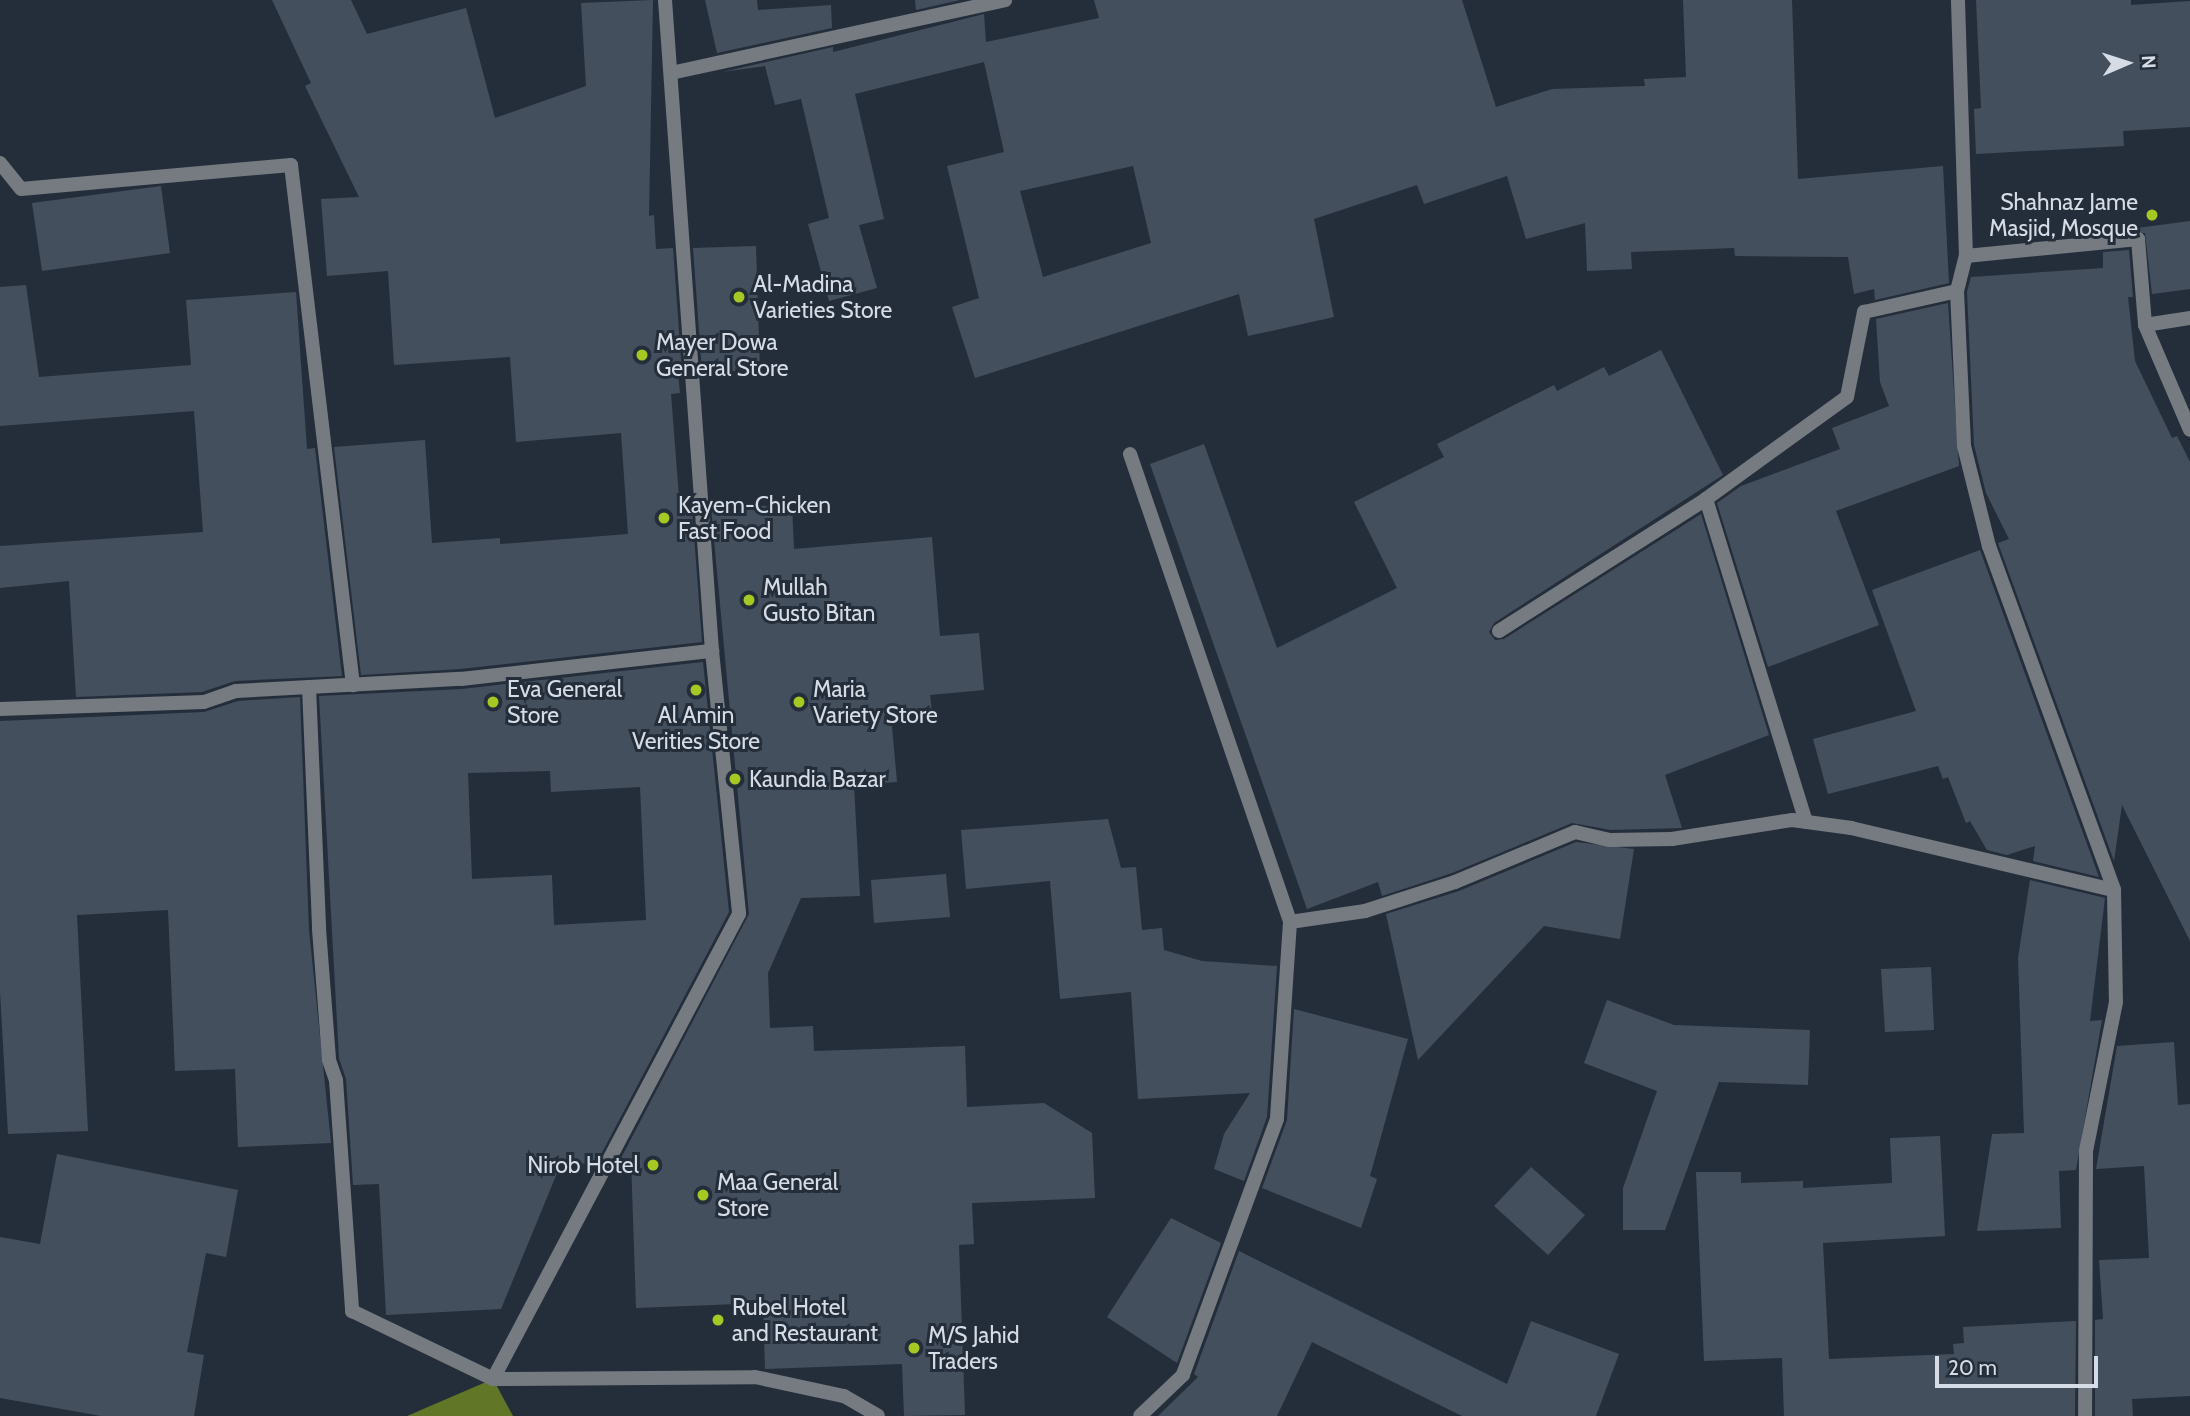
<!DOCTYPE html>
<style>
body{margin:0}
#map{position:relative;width:2190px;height:1416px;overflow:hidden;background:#242e3b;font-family:Cabin,sans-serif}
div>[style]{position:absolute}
.water>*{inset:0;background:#627627}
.building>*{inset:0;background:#444f5e}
.street>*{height:14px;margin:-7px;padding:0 7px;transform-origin:7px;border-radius:7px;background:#767b82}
.dots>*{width:19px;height:19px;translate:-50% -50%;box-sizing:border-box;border:4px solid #242e3b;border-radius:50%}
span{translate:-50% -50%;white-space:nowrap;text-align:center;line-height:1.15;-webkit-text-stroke:6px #242e3b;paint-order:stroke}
.poi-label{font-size:23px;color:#d6dce5}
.right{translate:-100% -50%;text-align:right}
.left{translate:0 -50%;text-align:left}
.north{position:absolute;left:2092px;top:28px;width:70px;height:70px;-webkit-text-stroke:5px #242e3b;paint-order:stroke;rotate:87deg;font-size:19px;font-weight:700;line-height:28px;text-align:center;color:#d6dce5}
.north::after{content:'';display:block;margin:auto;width:24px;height:32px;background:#d6dce5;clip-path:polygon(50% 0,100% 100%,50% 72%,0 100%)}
.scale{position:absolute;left:1935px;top:1356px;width:163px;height:32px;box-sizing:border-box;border:4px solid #d6dce5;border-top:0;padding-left:9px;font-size:21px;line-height:24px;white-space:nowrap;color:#d6dce5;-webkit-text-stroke:5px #242e3b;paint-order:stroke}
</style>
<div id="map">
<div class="water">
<div style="clip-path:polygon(493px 1379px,513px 1416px,407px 1416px)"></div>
</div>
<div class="building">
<div style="clip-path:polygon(272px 0,351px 0,367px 34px,466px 8px,495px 118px,586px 86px,581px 3px,653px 0,649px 216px,654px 215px,656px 249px,673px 248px,682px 373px,678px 373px,680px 393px,671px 394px,680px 510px,692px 509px,702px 642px,460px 669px,361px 675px,334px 447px,425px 440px,432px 543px,500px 538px,500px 544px,628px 534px,621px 433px,516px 442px,510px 357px,394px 365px,388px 271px,327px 276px,321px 199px,359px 197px,305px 86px,311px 83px)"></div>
<div style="clip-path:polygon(705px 0,757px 0,758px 10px,831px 5px,832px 28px,717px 53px)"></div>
<div style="clip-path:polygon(915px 0,960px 0,916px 10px)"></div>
<div style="clip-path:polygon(evenodd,1094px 0,1462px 0,1496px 107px,1552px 89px,1645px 86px,1644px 79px,1686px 77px,1683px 0,1792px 0,1798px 179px,1943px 166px,1949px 283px,1875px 300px,1874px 289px,1854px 294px,1848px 257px,1735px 256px,1734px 248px,1631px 252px,1632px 269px,1587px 271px,1585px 223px,1526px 239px,1507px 176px,1424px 204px,1417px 185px,1314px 219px,1334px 317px,1248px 336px,1239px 294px,975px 378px,952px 307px,979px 298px,947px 166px,1004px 152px,984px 62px,855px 94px,884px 219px,859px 225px,877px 288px,829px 301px,808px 224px,829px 218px,801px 99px,775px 105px,765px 66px,722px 72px,833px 47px,833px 52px,984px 14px,986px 42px,1099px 18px,1094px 0,1133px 166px,1151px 243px,1043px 277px,1020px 191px,1133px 166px)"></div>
<div style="clip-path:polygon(1976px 0,2131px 0,2131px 5px,2190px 1px,2190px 127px,2123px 131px,2124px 146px,1976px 154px,1974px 109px,1981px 108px)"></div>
<div style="clip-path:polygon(161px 186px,170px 253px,42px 271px,32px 203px)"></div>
<div style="clip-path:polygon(2190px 221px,2190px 289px,2152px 294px,2145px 233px,2107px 232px)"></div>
<div style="clip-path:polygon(756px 246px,760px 371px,702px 372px,693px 248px)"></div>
<div style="clip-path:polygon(2129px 250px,2133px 297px,2128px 297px,2135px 361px,2172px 438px,2177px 436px,2190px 462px,2190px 941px,2122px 805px,2114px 861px,1998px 543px,2009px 539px,1986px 493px,1974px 445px,1967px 292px,1971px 277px,2103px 268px,2103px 252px)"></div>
<div style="clip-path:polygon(26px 285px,39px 377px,191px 365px,186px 300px,296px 292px,307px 449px,315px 448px,342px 676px,235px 681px,202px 692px,76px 697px,69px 581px,0 588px,0 546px,203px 532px,194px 411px,0 426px,0 287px)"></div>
<div style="clip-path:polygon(1948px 303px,1959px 466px,1836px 511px,1879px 625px,1768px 667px,1717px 503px,1741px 486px,1840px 449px,1832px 428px,1889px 406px,1880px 382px,1876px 319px)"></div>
<div style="clip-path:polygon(1661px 350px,1723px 475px,1494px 623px,1489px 632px,1495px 640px,1504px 639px,1701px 514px,1769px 735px,1665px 775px,1682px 828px,1611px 830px,1572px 823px,1452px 873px,1382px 896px,1378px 882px,1307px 909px,1150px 464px,1204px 444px,1277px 648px,1397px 588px,1354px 502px,1444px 457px,1437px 444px,1554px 385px,1557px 391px,1604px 367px,1609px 376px)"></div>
<div style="clip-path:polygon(792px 505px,794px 549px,932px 537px,940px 636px,979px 633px,984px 690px,930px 695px,932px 712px,891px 715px,897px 782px,854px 785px,860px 896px,801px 898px,768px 973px,770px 1028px,813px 1026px,814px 1051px,965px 1046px,967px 1107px,1044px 1103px,1092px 1133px,1095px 1198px,972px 1203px,974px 1244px,959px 1245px,965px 1415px,904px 1416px,902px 1364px,765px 1369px,763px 1303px,636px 1308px,631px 1159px,620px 1160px,749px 914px,711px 508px)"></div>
<div style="clip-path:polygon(1980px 550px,2099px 877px,2033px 861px,2035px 846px,2007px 855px,1987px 850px,1970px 821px,1966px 823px,1948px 777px,1943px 779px,1938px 766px,1828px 794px,1813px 739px,1916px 711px,1872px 590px)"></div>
<div style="clip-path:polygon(evenodd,703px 662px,729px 912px,597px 1162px,560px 1166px,501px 1309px,386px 1315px,379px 1184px,353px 1185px,346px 1079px,339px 1058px,319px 696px,462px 689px,703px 662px,550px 771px,551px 792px,640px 787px,646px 920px,554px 925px,552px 875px,472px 879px,468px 773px,550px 771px)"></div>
<div style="clip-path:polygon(300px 697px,309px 930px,331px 1143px,238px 1147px,235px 1069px,175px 1071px,168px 910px,77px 915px,88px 1131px,8px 1134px,0 991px,0 721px,204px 712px,238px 701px)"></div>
<div style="clip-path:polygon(1108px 819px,1121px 868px,1136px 867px,1142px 930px,1162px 928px,1164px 950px,1202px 961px,1277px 966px,1267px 1117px,1244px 1181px,1214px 1169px,1224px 1134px,1250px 1093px,1138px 1099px,1131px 992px,1060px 999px,1050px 881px,966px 889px,961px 830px)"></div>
<div style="clip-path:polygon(1576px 842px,1634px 849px,1620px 939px,1544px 926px,1418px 1060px,1386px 914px,1459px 891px)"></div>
<div style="clip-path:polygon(946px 874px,950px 917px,874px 923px,871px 880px)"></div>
<div style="clip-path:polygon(2030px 880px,2105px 898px,2090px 1021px,2102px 1020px,2076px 1170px,2059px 1171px,2061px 1228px,1977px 1231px,1992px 1134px,2024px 1133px,2018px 958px)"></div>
<div style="clip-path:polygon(1931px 967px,1934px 1030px,1885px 1032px,1881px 969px)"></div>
<div style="clip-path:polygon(1607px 1000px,1674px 1025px,1810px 1030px,1808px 1085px,1719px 1082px,1665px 1230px,1623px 1230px,1623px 1188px,1657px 1091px,1584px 1063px)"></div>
<div style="clip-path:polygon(1294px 1009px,1408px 1039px,1370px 1176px,1377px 1179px,1361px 1228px,1262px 1188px,1287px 1120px)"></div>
<div style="clip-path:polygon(2174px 1042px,2178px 1105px,2190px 1104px,2190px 1396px,2132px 1399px,2133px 1416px,2095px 1416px,2095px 1320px,2103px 1319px,2099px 1260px,2149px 1258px,2144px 1166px,2096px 1169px,2117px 1046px)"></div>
<div style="clip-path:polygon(1940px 1136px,1945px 1236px,1823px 1243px,1829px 1359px,1954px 1354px,1953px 1344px,1964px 1343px,1963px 1327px,2076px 1321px,2075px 1416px,1784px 1416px,1782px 1358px,1704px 1361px,1696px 1172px,1741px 1172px,1741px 1183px,1803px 1181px,1803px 1188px,1892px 1183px,1890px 1138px)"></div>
<div style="clip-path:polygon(57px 1154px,238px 1190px,226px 1257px,206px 1253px,187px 1352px,204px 1355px,194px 1416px,101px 1416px,0 1398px,0 1237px,40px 1244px)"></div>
<div style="clip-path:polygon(1531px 1167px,1585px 1215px,1548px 1255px,1494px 1206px)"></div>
<div style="clip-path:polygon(1171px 1218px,1221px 1243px,1177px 1363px,1107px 1317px)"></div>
<div style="clip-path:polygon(1239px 1251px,1507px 1384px,1531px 1321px,1619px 1354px,1596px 1416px,1462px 1416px,1312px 1342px,1277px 1416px,1158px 1416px,1198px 1377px,1194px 1374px)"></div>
</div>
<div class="street">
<div style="left:665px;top:0;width:653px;rotate:85.87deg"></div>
<div style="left:712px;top:651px;width:264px;rotate:84.1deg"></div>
<div style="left:739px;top:914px;width:526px;rotate:117.88deg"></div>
<div style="left:493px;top:1379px;width:262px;rotate:-0.4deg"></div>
<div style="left:755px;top:1377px;width:91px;rotate:12.1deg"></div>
<div style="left:844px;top:1396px;width:39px;rotate:30deg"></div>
<div style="left:671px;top:73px;width:342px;rotate:-12.3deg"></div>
<div style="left:0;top:163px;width:33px;rotate:51deg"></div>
<div style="left:21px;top:189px;width:271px;rotate:-5.1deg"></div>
<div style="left:291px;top:165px;width:524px;rotate:83.2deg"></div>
<div style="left:1966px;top:256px;width:173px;rotate:-5.6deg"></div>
<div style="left:2138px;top:239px;width:86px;rotate:85.3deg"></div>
<div style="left:2145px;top:325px;width:46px;rotate:-8.8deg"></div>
<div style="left:1957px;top:291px;width:155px;rotate:87.4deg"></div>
<div style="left:1964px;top:446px;width:103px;rotate:76deg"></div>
<div style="left:1989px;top:546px;width:366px;rotate:70deg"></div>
<div style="left:2114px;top:890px;width:112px;rotate:89deg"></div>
<div style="left:2116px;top:1002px;width:152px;rotate:101.4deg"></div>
<div style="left:2086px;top:1151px;width:265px;rotate:90.2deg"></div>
<div style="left:2145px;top:325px;width:114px;rotate:66.8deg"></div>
<div style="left:1130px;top:454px;width:495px;rotate:71.1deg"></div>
<div style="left:1290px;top:922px;width:197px;rotate:93.8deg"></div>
<div style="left:1277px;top:1119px;width:273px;rotate:110.2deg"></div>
<div style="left:1183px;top:1375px;width:59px;rotate:136.4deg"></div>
<div style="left:1706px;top:499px;width:338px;rotate:72.8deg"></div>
<div style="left:1499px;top:631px;width:246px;rotate:-32.5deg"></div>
<div style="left:1706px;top:499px;width:174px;rotate:-35.9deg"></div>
<div style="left:1847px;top:397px;width:87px;rotate:-78.7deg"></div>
<div style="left:1864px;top:312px;width:95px;rotate:-12.7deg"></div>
<div style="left:1957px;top:291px;width:36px;rotate:-76deg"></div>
<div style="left:1966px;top:256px;width:256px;rotate:-91.8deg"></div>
<div style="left:309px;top:687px;width:242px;rotate:87.6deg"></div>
<div style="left:319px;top:929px;width:131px;rotate:85.6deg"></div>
<div style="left:329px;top:1060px;width:21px;rotate:71deg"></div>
<div style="left:336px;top:1080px;width:232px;rotate:86deg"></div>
<div style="left:352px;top:1311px;width:157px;rotate:25.7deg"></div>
<div style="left:0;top:709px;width:204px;rotate:-2deg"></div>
<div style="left:204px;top:702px;width:34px;rotate:-19deg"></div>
<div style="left:236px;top:691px;width:225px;rotate:-3.1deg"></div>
<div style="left:461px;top:679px;width:253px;rotate:-6.4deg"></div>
<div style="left:1290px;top:922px;width:76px;rotate:-8.3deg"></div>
<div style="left:1365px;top:911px;width:95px;rotate:-17.9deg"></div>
<div style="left:1455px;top:882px;width:130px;rotate:-22.6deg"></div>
<div style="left:1575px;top:832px;width:36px;rotate:13deg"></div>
<div style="left:1610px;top:840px;width:62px;rotate:-0.9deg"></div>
<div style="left:1672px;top:839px;width:121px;rotate:-9deg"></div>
<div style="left:1792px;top:820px;width:60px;rotate:7.7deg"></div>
<div style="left:1851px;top:828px;width:270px;rotate:13.3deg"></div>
</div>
<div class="dots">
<div style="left:2152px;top:215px;background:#a5c823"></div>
<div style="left:739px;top:297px;background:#a5c823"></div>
<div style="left:642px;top:355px;background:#a5c823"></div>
<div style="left:664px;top:518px;background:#a5c823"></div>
<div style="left:749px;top:600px;background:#a5c823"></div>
<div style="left:696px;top:690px;background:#a5c823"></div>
<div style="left:493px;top:702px;background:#a5c823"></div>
<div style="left:799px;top:702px;background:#a5c823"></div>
<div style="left:735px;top:779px;background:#a5c823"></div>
<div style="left:653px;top:1165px;background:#a5c823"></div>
<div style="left:703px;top:1195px;background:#a5c823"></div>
<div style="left:718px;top:1320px;background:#a5c823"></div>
<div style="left:914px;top:1348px;background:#a5c823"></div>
</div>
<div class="poi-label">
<span class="right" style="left:2138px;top:215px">Shahnaz Jame<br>Masjid, Mosque</span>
<span class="left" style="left:753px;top:297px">Al-Madina<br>Varieties Store</span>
<span class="left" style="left:656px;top:355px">Mayer Dowa<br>General Store</span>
<span class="left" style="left:678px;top:518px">Kayem-Chicken<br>Fast Food</span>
<span class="left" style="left:763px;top:600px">Mullah<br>Gusto Bitan</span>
<span class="left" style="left:507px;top:702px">Eva General<br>Store</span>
<span class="left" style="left:813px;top:702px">Maria<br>Variety Store</span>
<span style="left:696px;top:728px">Al Amin<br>Verities Store</span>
<span class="left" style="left:749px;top:779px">Kaundia Bazar</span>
<span class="right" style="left:639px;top:1165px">Nirob Hotel</span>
<span class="left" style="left:717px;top:1195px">Maa General<br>Store</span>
<span class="left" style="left:732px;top:1320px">Rubel Hotel<br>and Restaurant</span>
<span class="left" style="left:928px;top:1348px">M/S Jahid<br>Traders</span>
</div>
<div class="north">N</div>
<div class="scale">20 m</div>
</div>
